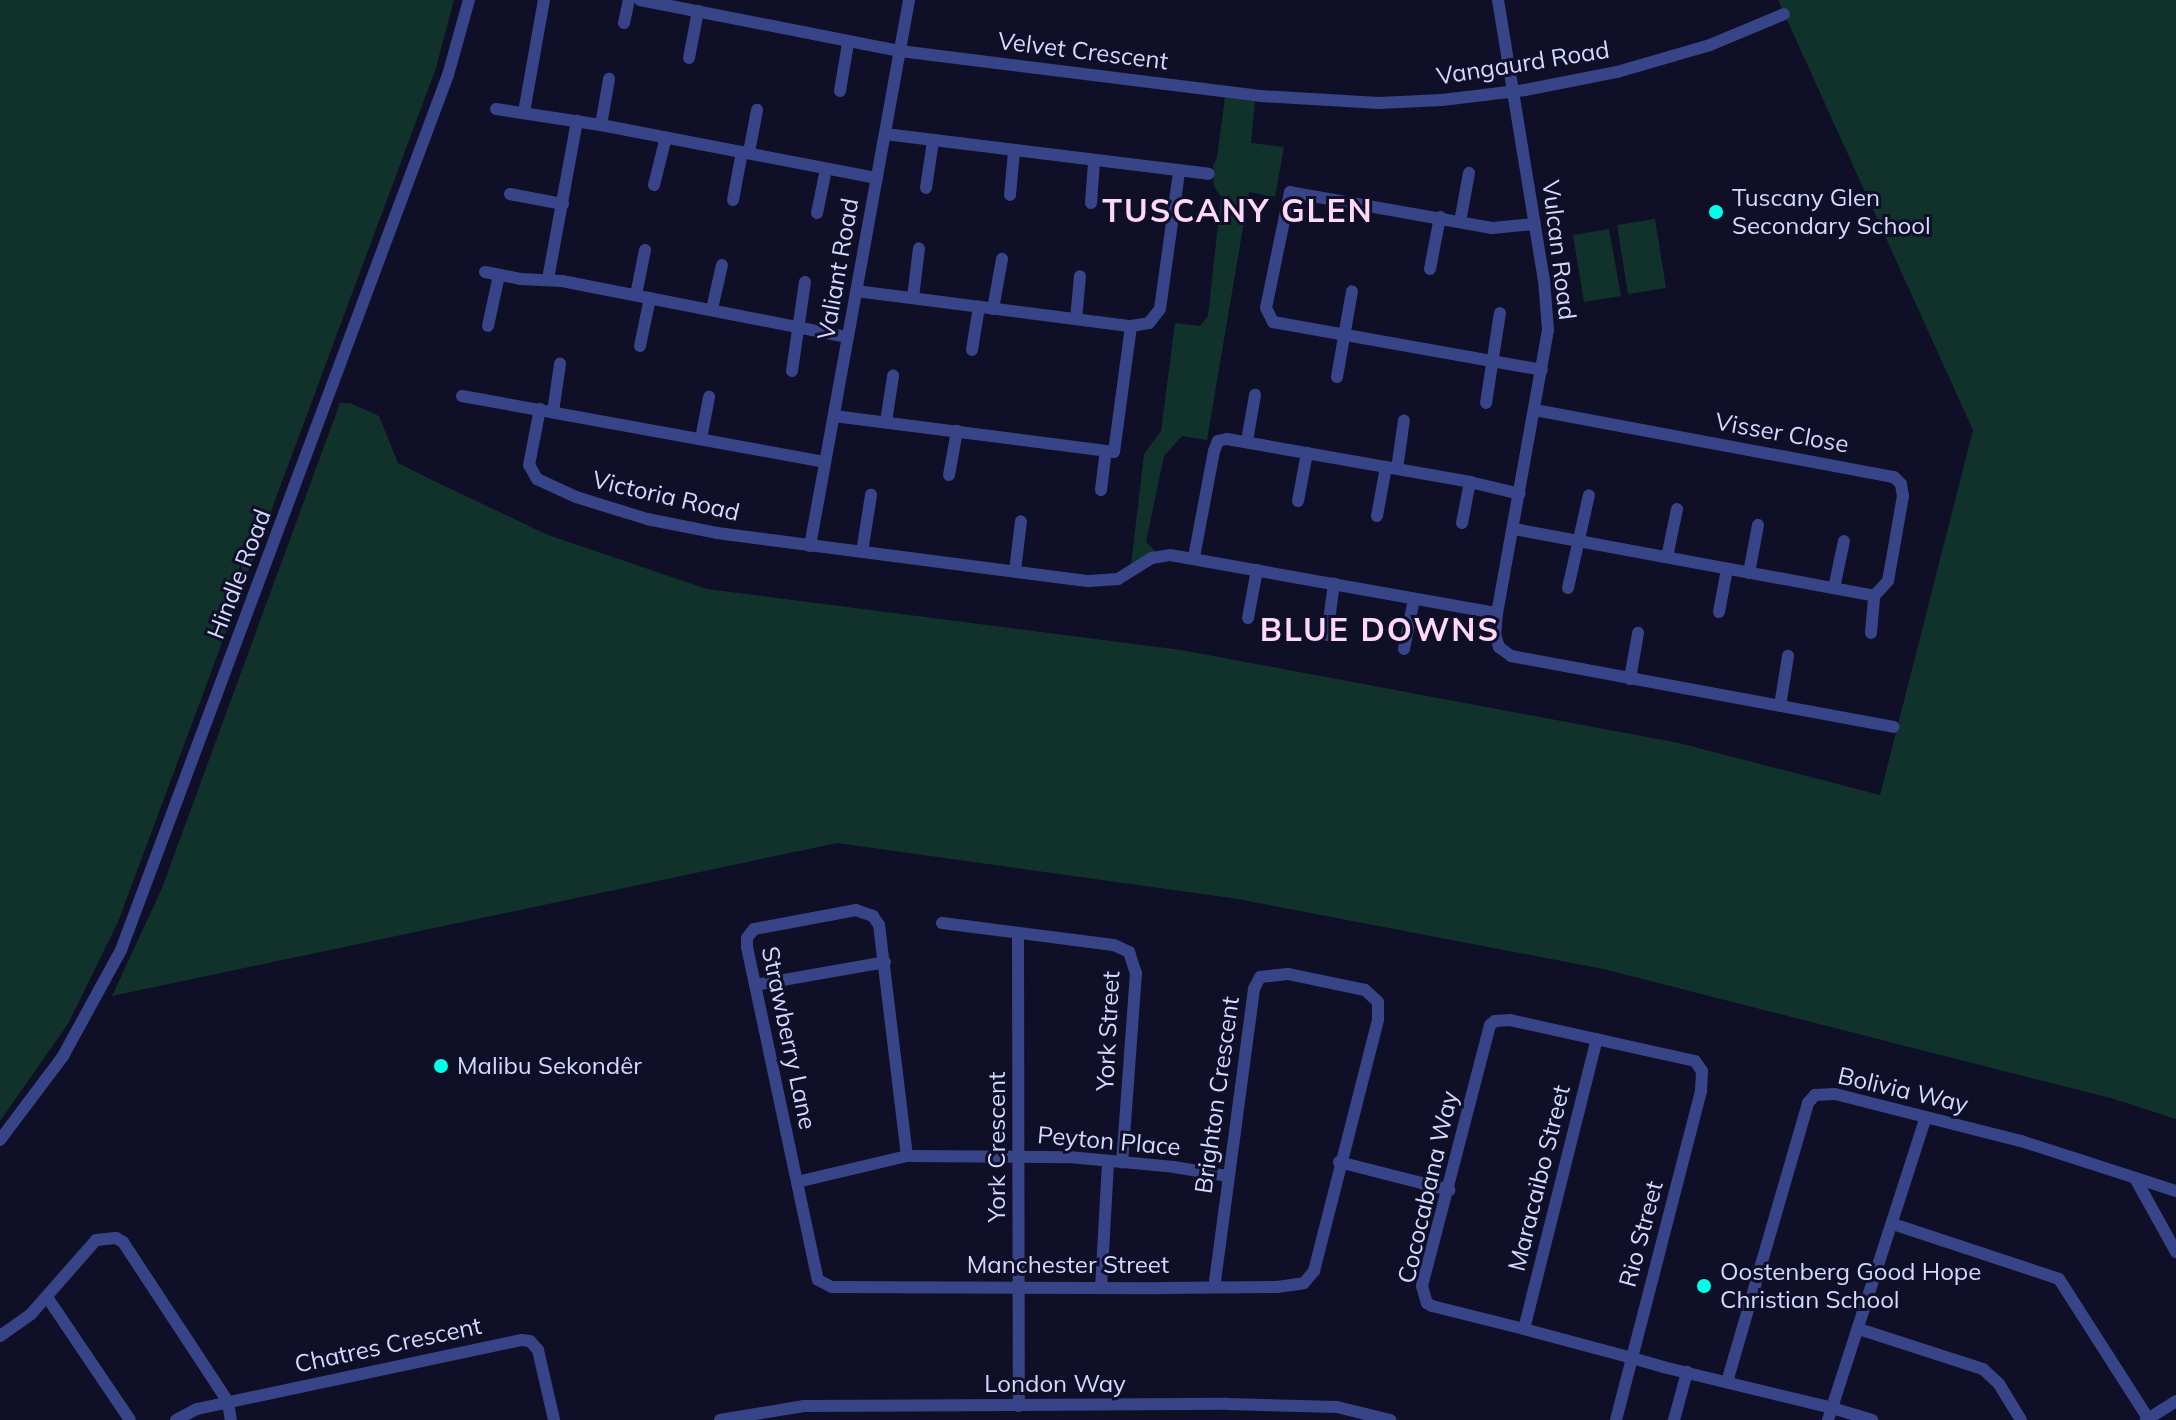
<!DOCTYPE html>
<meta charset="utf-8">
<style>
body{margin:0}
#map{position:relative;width:2176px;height:1420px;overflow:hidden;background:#0f0f28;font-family:Mulish,sans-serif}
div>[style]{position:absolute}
.green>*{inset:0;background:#11322b}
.minor>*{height:12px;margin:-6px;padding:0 6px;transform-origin:6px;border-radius:6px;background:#384488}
.dots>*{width:22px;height:22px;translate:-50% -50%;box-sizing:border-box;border:4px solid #0f0f28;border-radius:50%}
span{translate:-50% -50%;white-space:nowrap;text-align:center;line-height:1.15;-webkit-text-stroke:6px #0f0f28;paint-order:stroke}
.street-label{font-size:24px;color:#d5d8ff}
.poi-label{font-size:24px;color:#d5d8ff}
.left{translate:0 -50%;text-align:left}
.district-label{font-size:32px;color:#ffd7f8;font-weight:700;letter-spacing:2px}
</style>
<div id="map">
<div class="green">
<div style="clip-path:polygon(0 0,454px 0,436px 68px,118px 922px,68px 1024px,0 1121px)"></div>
<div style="clip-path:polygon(1778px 0,2176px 0,2176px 1119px,2114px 1099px,1603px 969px,1238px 899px,837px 843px,112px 996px,162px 888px,340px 403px,350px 403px,379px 416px,398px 463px,434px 481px,548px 535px,707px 589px,1181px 650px,1679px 743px,1880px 795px,1973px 430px)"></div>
<div style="clip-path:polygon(1225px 97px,1255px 101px,1251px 143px,1284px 147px,1275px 197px,1249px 192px,1207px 440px,1182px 436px,1164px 456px,1146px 542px,1155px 551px,1131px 565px,1144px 454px,1161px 431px,1175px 323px,1200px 326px,1208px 316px,1221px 197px,1214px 186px,1213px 166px,1217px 158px)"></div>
<div style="clip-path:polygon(1655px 219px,1666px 288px,1628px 294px,1617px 225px)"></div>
<div style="clip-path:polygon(1609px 229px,1621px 296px,1584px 302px,1573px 235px)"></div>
</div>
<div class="minor">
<div style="left:640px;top:0;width:265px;rotate:11.1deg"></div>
<div style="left:900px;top:51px;width:363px;rotate:7.1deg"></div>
<div style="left:1260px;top:96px;width:119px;rotate:3.4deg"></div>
<div style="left:1379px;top:103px;width:63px;rotate:-2.7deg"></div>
<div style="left:1442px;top:100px;width:84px;rotate:-6.9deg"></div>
<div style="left:1525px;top:90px;width:94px;rotate:-11.1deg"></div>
<div style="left:1617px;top:72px;width:97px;rotate:-16.2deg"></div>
<div style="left:1710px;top:45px;width:80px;rotate:-22.7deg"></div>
<div style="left:1498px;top:0;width:284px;rotate:80.7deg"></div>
<div style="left:1544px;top:280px;width:50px;rotate:85.4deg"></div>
<div style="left:1548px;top:330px;width:288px;rotate:100.2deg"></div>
<div style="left:1497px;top:613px;width:21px;rotate:95deg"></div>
<div style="left:1495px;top:634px;width:14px;rotate:73deg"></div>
<div style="left:1499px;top:647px;width:15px;rotate:37deg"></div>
<div style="left:1511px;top:656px;width:389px;rotate:10.5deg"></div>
<div style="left:624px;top:23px;width:24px;rotate:-78deg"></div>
<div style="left:689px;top:58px;width:48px;rotate:-79.2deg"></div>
<div style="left:840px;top:91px;width:49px;rotate:-80.5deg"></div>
<div style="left:496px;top:109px;width:106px;rotate:8.7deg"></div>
<div style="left:601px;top:125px;width:281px;rotate:10.9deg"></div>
<div style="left:524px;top:112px;width:114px;rotate:-79.9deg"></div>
<div style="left:601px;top:125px;width:47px;rotate:-80.1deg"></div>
<div style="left:885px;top:134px;width:326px;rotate:7deg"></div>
<div style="left:749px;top:152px;width:43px;rotate:-79.2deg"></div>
<div style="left:654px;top:185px;width:49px;rotate:-76deg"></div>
<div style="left:926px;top:188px;width:48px;rotate:-81.5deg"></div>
<div style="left:510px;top:194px;width:54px;rotate:10.7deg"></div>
<div style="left:1010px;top:195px;width:43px;rotate:-84.7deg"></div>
<div style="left:733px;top:200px;width:49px;rotate:-79.4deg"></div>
<div style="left:1091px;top:203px;width:41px;rotate:-85.8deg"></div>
<div style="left:817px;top:213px;width:45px;rotate:-78.4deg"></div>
<div style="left:1460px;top:222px;width:50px;rotate:-79.6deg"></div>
<div style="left:1535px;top:224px;width:43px;rotate:174.7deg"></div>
<div style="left:1492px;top:228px;width:205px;rotate:-169.9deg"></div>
<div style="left:1290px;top:192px;width:118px;rotate:101.7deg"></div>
<div style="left:1266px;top:308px;width:16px;rotate:63deg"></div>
<div style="left:1273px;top:322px;width:273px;rotate:10.1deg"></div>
<div style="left:1430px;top:269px;width:53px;rotate:-79.1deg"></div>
<div style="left:485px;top:272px;width:36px;rotate:11deg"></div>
<div style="left:520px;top:279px;width:42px;rotate:2.7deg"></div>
<div style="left:562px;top:281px;width:291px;rotate:11.1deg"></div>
<div style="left:548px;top:279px;width:161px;rotate:-79.6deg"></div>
<div style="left:856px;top:291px;width:277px;rotate:7.3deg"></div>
<div style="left:1131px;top:326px;width:18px;rotate:-9deg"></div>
<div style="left:1149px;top:323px;width:18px;rotate:-52deg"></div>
<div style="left:1160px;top:309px;width:138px;rotate:-82.1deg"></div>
<div style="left:636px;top:295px;width:46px;rotate:-78.7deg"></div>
<div style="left:913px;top:298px;width:50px;rotate:-83.2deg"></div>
<div style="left:712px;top:309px;width:45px;rotate:-77.2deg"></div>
<div style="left:993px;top:309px;width:51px;rotate:-79.8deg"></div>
<div style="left:1076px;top:319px;width:43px;rotate:-84.7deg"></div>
<div style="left:488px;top:326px;width:52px;rotate:-77.8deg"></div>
<div style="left:640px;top:346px;width:49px;rotate:-78.2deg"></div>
<div style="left:972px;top:350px;width:44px;rotate:-80.8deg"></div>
<div style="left:792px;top:371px;width:90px;rotate:-81.7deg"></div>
<div style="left:1337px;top:377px;width:87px;rotate:-80.1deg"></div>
<div style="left:462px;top:396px;width:368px;rotate:10.3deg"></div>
<div style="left:1486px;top:403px;width:91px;rotate:-81.2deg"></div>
<div style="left:540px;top:409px;width:57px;rotate:101.1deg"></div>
<div style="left:529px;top:465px;width:16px;rotate:60deg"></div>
<div style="left:537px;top:479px;width:43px;rotate:24.8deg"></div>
<div style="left:576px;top:497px;width:74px;rotate:17.2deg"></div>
<div style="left:647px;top:519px;width:71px;rotate:11.3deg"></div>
<div style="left:717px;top:533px;width:375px;rotate:7.4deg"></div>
<div style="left:1089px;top:581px;width:29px;rotate:-4deg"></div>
<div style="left:1118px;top:579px;width:40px;rotate:-32deg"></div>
<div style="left:1152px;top:558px;width:18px;rotate:-9deg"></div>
<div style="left:1170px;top:555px;width:332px;rotate:10.1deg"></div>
<div style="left:1535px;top:410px;width:365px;rotate:10.6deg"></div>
<div style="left:1894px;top:477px;width:10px;rotate:45deg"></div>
<div style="left:1901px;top:484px;width:12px;rotate:81deg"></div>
<div style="left:1903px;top:496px;width:86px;rotate:100deg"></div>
<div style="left:1888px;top:581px;width:21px;rotate:133deg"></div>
<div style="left:553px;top:412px;width:49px;rotate:-81.7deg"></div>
<div style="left:834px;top:416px;width:282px;rotate:7.3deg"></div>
<div style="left:1114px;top:452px;width:127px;rotate:-82.3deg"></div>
<div style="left:886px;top:422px;width:47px;rotate:-81.3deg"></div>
<div style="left:701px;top:439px;width:43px;rotate:-79.2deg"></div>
<div style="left:1247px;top:441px;width:47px;rotate:-80.1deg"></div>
<div style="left:1397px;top:469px;width:49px;rotate:-81.9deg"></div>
<div style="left:949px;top:475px;width:45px;rotate:-79.7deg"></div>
<div style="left:1101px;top:490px;width:38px;rotate:-83deg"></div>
<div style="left:1298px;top:501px;width:49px;rotate:-79.4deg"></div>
<div style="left:1377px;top:516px;width:50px;rotate:-79.6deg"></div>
<div style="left:1462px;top:523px;width:42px;rotate:-79deg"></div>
<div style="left:1514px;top:529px;width:366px;rotate:10.5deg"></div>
<div style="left:810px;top:546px;width:555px;rotate:-79.72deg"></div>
<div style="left:862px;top:552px;width:58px;rotate:-81deg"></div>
<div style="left:1194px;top:557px;width:108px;rotate:-79.3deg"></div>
<div style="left:1214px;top:451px;width:11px;rotate:-68deg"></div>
<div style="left:1218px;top:441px;width:9px;rotate:-13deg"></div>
<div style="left:1227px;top:439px;width:247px;rotate:10deg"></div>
<div style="left:1470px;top:482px;width:51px;rotate:13.5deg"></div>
<div style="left:1667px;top:557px;width:49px;rotate:-78.2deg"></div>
<div style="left:1015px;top:571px;width:50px;rotate:-83.2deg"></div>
<div style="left:1749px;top:573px;width:49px;rotate:-79.4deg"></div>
<div style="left:1568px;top:588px;width:95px;rotate:-77.3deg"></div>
<div style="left:1834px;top:588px;width:48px;rotate:-78deg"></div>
<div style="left:1719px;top:612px;width:44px;rotate:-79.5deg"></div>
<div style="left:1248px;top:618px;width:49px;rotate:-79.4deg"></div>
<div style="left:1871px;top:633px;width:37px;rotate:-85deg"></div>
<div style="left:1327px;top:635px;width:52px;rotate:-82.3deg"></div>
<div style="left:1404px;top:649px;width:51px;rotate:-78.7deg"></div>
<div style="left:1630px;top:679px;width:47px;rotate:-80.1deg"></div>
<div style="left:1780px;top:706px;width:51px;rotate:-80.9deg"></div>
<div style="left:942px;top:923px;width:173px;rotate:7.3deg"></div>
<div style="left:1114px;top:945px;width:17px;rotate:25deg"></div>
<div style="left:1129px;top:952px;width:22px;rotate:72deg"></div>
<div style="left:1136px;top:973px;width:190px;rotate:94.2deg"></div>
<div style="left:1018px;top:935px;width:471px;rotate:89.9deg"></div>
<div style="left:755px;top:985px;width:132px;rotate:-10deg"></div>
<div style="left:0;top:1140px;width:105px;rotate:-53.1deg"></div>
<div style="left:63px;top:1056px;width:121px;rotate:-61.3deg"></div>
<div style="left:121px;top:950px;width:934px;rotate:-69.51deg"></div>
<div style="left:448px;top:75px;width:78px;rotate:-74.4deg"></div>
<div style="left:907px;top:1156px;width:233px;rotate:-96.9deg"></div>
<div style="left:879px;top:925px;width:11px;rotate:-124deg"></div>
<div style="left:873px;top:916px;width:18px;rotate:-161deg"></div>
<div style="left:856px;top:910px;width:104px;rotate:169.4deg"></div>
<div style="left:754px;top:929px;width:11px;rotate:128deg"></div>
<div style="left:747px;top:938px;width:9px;rotate:90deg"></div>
<div style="left:747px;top:947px;width:340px;rotate:78deg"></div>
<div style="left:818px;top:1280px;width:16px;rotate:27deg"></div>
<div style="left:832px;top:1287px;width:329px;rotate:0.2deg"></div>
<div style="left:1161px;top:1288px;width:116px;rotate:-0.5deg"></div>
<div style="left:1277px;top:1287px;width:27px;rotate:-8deg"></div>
<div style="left:1304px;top:1283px;width:16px;rotate:-50deg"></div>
<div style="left:1314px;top:1271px;width:260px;rotate:-75.7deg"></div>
<div style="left:1378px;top:1019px;width:17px;rotate:-90deg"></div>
<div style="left:1378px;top:1002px;width:18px;rotate:-137deg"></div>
<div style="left:1365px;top:990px;width:79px;rotate:-168.3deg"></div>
<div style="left:1288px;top:974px;width:28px;rotate:174deg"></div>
<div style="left:1260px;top:977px;width:13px;rotate:117deg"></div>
<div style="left:1254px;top:989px;width:301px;rotate:97.6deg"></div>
<div style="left:1339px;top:1162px;width:114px;rotate:14.3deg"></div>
<div style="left:2135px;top:1178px;width:85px;rotate:61deg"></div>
<div style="left:797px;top:1182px;width:113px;rotate:-13.3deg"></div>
<div style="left:907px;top:1156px;width:162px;rotate:0.4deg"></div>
<div style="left:1069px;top:1157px;width:105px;rotate:5.4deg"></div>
<div style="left:1174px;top:1167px;width:55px;rotate:9.5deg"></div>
<div style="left:1893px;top:1224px;width:175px;rotate:18.3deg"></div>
<div style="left:2059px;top:1279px;width:165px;rotate:57.4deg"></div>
<div style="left:1101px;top:1288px;width:127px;rotate:-86.8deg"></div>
<div style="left:47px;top:1297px;width:148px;rotate:56deg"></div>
<div style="left:1524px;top:1329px;width:299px;rotate:-75.9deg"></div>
<div style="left:1859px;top:1329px;width:130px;rotate:17.9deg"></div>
<div style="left:1983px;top:1369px;width:22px;rotate:43deg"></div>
<div style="left:1999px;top:1384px;width:42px;rotate:58.6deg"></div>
<div style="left:0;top:1336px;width:38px;rotate:-35deg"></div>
<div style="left:31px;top:1314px;width:98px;rotate:-48.7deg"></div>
<div style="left:96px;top:1240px;width:20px;rotate:-6deg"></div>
<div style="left:116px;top:1238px;width:8px;rotate:30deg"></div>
<div style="left:123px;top:1242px;width:191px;rotate:56.7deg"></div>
<div style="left:228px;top:1402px;width:18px;rotate:81deg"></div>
<div style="left:1727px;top:1382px;width:291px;rotate:-73.8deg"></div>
<div style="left:1808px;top:1103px;width:11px;rotate:-49deg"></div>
<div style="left:1815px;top:1095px;width:20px;rotate:-3deg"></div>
<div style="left:1835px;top:1094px;width:192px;rotate:14.2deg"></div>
<div style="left:2021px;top:1141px;width:163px;rotate:17.9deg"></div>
<div style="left:176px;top:1420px;width:24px;rotate:-28deg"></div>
<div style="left:197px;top:1409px;width:332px;rotate:-12deg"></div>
<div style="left:522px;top:1340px;width:8px;rotate:7deg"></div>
<div style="left:530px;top:1341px;width:12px;rotate:48deg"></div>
<div style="left:538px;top:1350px;width:72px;rotate:77.1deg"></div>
<div style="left:720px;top:1420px;width:85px;rotate:-9.5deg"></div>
<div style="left:804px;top:1406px;width:423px;rotate:-0.3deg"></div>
<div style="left:1227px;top:1404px;width:110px;rotate:1.6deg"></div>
<div style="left:1337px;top:1407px;width:55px;rotate:13.8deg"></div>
<div style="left:1616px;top:1420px;width:64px;rotate:-75.5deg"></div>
<div style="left:1632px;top:1358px;width:276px;rotate:-75.5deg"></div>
<div style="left:1701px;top:1091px;width:20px;rotate:-87deg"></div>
<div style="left:1702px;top:1071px;width:12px;rotate:-125deg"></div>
<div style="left:1695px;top:1061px;width:189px;rotate:-167.5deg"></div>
<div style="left:1510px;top:1020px;width:15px;rotate:176deg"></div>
<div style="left:1495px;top:1021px;width:6px;rotate:141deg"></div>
<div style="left:1490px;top:1025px;width:270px;rotate:104.6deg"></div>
<div style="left:1422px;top:1286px;width:18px;rotate:74deg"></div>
<div style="left:1427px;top:1303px;width:6px;rotate:31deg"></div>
<div style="left:1432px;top:1306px;width:95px;rotate:14deg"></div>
<div style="left:1524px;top:1329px;width:112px;rotate:15deg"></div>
<div style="left:1632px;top:1358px;width:32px;rotate:16deg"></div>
<div style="left:1663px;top:1367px;width:174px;rotate:13.6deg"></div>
<div style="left:1832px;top:1408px;width:42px;rotate:16.7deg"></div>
<div style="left:1674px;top:1420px;width:50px;rotate:-74.8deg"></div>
<div style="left:1828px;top:1420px;width:318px;rotate:-72.1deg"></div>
<div style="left:2146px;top:1420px;width:36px;rotate:-32deg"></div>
</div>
<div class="dots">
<div style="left:1716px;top:212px;background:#01ffe9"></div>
<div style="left:441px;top:1066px;background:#01ffe9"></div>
<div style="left:1704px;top:1286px;background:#01ffe9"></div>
</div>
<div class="street-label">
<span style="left:1083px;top:51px;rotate:7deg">Velvet Crescent</span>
<span style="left:1523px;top:63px;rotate:-9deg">Vangaurd Road</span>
<span style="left:1559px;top:250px;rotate:83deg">Vulcan Road</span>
<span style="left:838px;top:269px;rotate:-80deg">Valiant Road</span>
<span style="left:1782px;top:433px;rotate:10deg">Visser Close</span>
<span style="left:666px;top:496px;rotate:13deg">Victoria Road</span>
<span style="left:239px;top:574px;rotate:-69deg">Hindle Road</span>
<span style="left:1108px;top:1031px;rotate:-87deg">York Street</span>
<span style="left:789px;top:1038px;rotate:78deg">Strawberry Lane</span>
<span style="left:1903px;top:1090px;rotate:13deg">Bolivia Way</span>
<span style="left:1217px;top:1095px;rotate:-82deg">Brighton Crescent</span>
<span style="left:1109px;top:1141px;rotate:5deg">Peyton Place</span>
<span style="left:997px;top:1147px;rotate:-90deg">York Crescent</span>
<span style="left:1539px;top:1178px;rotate:-76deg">Maracaibo Street</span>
<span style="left:1428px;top:1187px;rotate:-77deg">Cococabana Way</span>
<span style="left:1641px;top:1234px;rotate:-75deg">Rio Street</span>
<span style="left:1068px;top:1265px">Manchester Street</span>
<span style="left:388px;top:1345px;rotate:-12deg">Chatres Crescent</span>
<span style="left:1055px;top:1384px">London Way</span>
</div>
<div class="poi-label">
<span class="left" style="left:1732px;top:212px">Tuscany Glen<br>Secondary School</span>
<span class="left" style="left:457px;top:1066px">Malibu Sekondêr</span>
<span class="left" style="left:1720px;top:1286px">Oostenberg Good Hope<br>Christian School</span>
</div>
<div class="district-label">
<span style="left:1238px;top:210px">TUSCANY GLEN</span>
<span style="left:1380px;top:629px">BLUE DOWNS</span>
</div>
</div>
